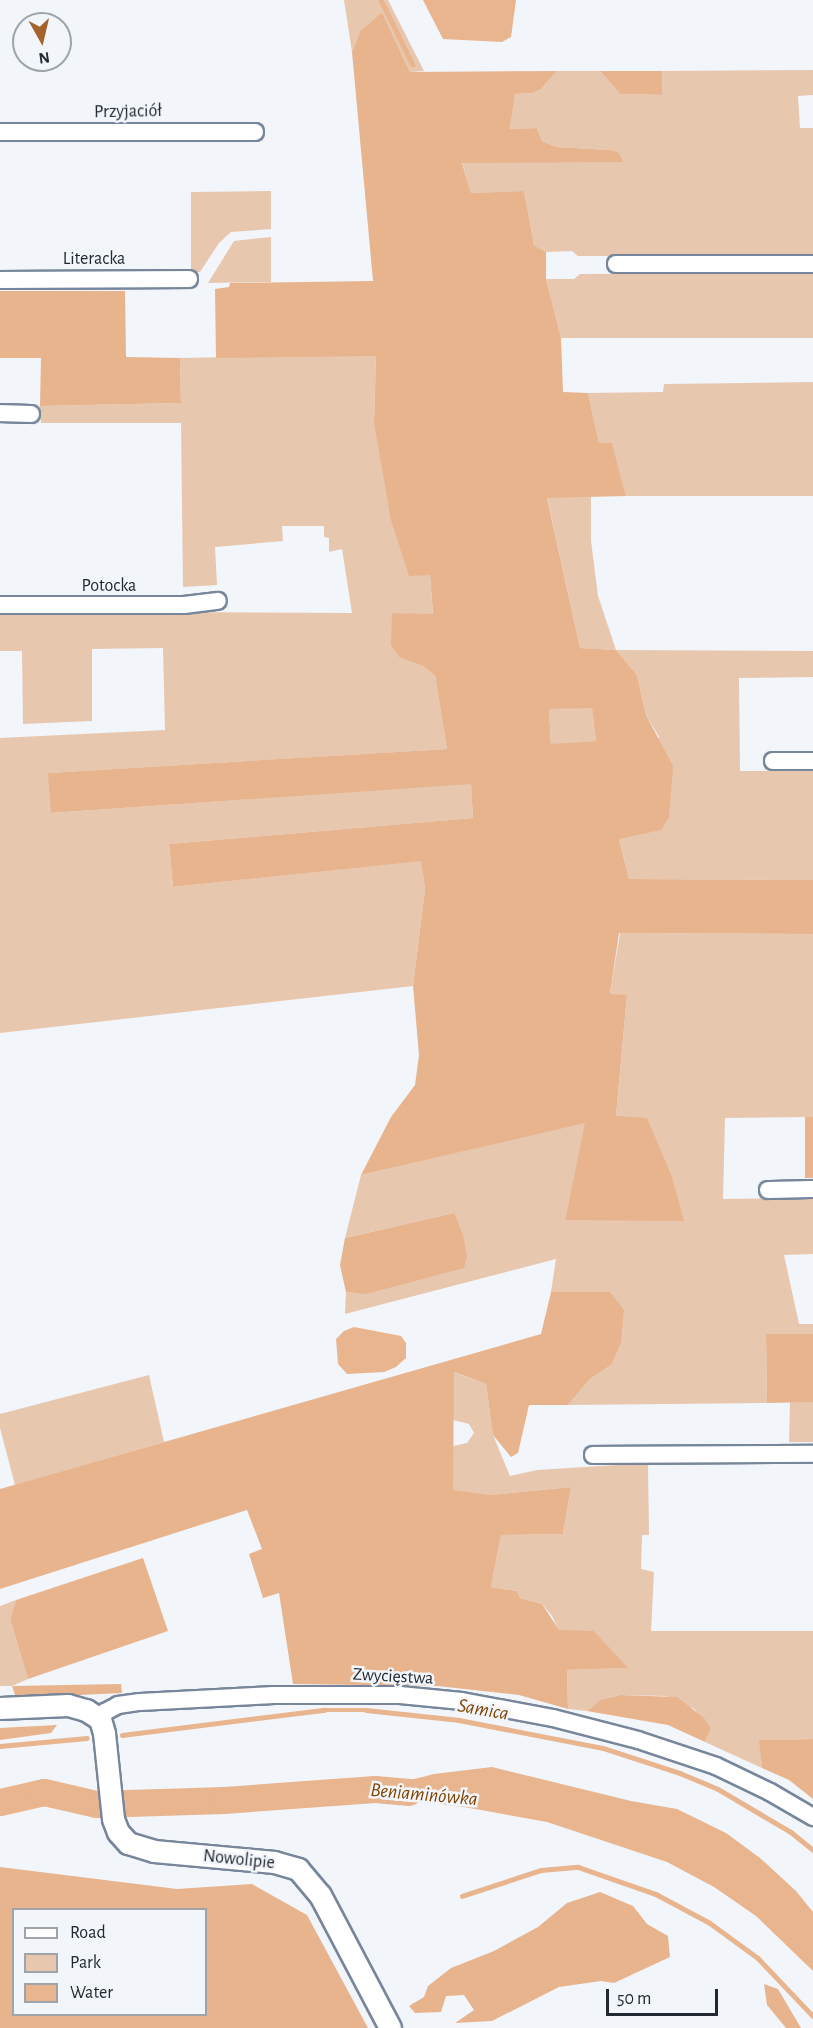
<!DOCTYPE html>
<meta charset="utf-8">
<style>
body{margin:0}
#map{position:relative;width:813px;height:2028px;overflow:hidden;background:#f2f5fa;font-family:"Alegreya Sans",sans-serif}
div>[style]{position:absolute}
.green>*{inset:0;background:#e8c7af}
.forest>*{inset:0;background:#e7b48e}
.water>*{inset:0;background:#e8b58f}
.stream>*{height:4.5px;margin:-2.25px;padding:0 2.25px;transform-origin:2.25px;border-radius:2.25px;background:#e8b58f}
.river>*{height:27px;margin:-13.5px;padding:0 13.5px;transform-origin:13.5px;border-radius:13.5px;background:#e8b58f}
.roads{filter:drop-shadow(2px 0 #77869b) drop-shadow(-2px 0 #77869b) drop-shadow(0 2px #77869b) drop-shadow(0 -2px #77869b)}
.minor>*{height:16px;margin:-8px;padding:0 8px;transform-origin:8px;border-radius:8px;background:#fff}
.tertiary>*{height:21px;margin:-10.5px;padding:0 10.5px;transform-origin:10.5px;border-radius:10.5px;background:#fff}
span{translate:-50% -50%;white-space:nowrap;text-align:center;line-height:1.15;-webkit-text-stroke:5px #f2f5fa;paint-order:stroke}
.street-label{font-size:18px;color:#222831}
.water-label{font-size:20px;color:#814400;font-style:italic}
.legend{position:absolute;left:12px;top:1908px;width:195px;height:108px;box-sizing:border-box;background:#f2f5fa;border:2px solid #9fa3aa;margin:0;padding:8px 10px;list-style:none;font-size:18px;color:#222831}
.legend li{display:flex;align-items:center;gap:12px;height:30px}
.legend b{width:30px;border:2px solid #9fa3aa}
.north{position:absolute;left:12px;top:12px;width:60px;height:60px;box-sizing:border-box;background:#f2f5fa;border:2px solid #9fa3aa;border-radius:50%;rotate:172deg;font-size:16px;font-weight:700;line-height:24px;text-align:center;color:#222831}
.north::after{content:'';display:block;margin:auto;width:21px;height:27px;background:#a4632d;clip-path:polygon(50% 0,100% 100%,50% 72%,0 100%)}
.scale{position:absolute;left:606px;top:1989px;width:112px;height:27px;box-sizing:border-box;border:3px solid #222831;border-top:0;padding-left:8px;font-size:18px;line-height:21px;white-space:nowrap;color:#222831;-webkit-text-stroke:4px #f2f5fa;paint-order:stroke}
</style>
<div id="map">
<div class="green">
<div style="clip-path:polygon(344px 0,388px 0,424px 71px,410px 72px,382px 12px,360px 31px,352px 52px)"></div>
<div style="clip-path:polygon(813px 70px,813px 95px,798px 96px,800px 128px,813px 128px,813px 256px,578px 256px,572px 251px,546px 252px,534px 245px,524px 191px,471px 193px,462px 162px,622px 161px,610px 150px,557px 147px,542px 141px,537px 128px,510px 129px,515px 94px,532px 93px,540px 90px,557px 71px,600px 71px,620px 94px,661px 95px,662px 71px)"></div>
<div style="clip-path:polygon(271px 191px,271px 229px,231px 232px,219px 243px,200px 272px,191px 272px,191px 192px)"></div>
<div style="clip-path:polygon(271px 237px,271px 282px,208px 283px,234px 241px)"></div>
<div style="clip-path:polygon(813px 273px,813px 338px,561px 338px,546px 279px,574px 279px,580px 274px)"></div>
<div style="clip-path:polygon(334px 355px,376px 356px,374px 423px,430px 575px,433px 615px,392px 613px,400px 658px,423px 666px,435px 676px,447px 749px,49px 773px,52px 813px,471px 783px,473px 818px,169px 844px,173px 887px,421px 860px,425px 889px,413px 986px,0 1033px,0 738px,165px 730px,163px 648px,92px 649px,92px 721px,23px 724px,22px 651px,0 651px,0 611px,352px 613px,342px 549px,329px 552px,329px 538px,324px 537px,324px 526px,282px 526px,283px 541px,215px 547px,217px 585px,183px 587px,181px 423px,41px 423px,40px 406px,181px 403px,180px 358px)"></div>
<div style="clip-path:polygon(813px 382px,813px 496px,626px 496px,612px 444px,599px 443px,588px 393px,663px 392px,664px 384px)"></div>
<div style="clip-path:polygon(591px 496px,591px 541px,598px 596px,616px 650px,813px 651px,813px 677px,739px 678px,740px 771px,813px 771px,813px 880px,629px 879px,619px 839px,659px 737px,646px 715px,637px 675px,616px 650px,580px 648px,547px 497px)"></div>
<div style="clip-path:polygon(592px 707px,596px 741px,551px 745px,549px 709px)"></div>
<div style="clip-path:polygon(620px 933px,813px 934px,813px 1117px,725px 1118px,723px 1199px,813px 1198px,813px 1254px,784px 1255px,799px 1324px,813px 1324px,813px 1334px,766px 1334px,767px 1403px,568px 1405px,590px 1379px,611px 1365px,610px 1292px,551px 1292px,556px 1259px,345px 1314px,346px 1292px,366px 1293px,454px 1213px,345px 1238px,361px 1175px,586px 1122px,565px 1220px,616px 1116px,627px 996px,610px 994px)"></div>
<div style="clip-path:polygon(453px 1372px,486px 1384px,493px 1435px,510px 1476px,537px 1470px,648px 1463px,649px 1535px,642px 1535px,641px 1569px,654px 1572px,651px 1631px,813px 1631px,813px 1739px,760px 1740px,762px 1768px,705px 1742px,711px 1729px,694px 1709px,666px 1696px,620px 1695px,600px 1700px,587px 1711px,568px 1709px,567px 1670px,627px 1668px,594px 1631px,559px 1631px,552px 1616px,542px 1604px,520px 1598px,517px 1591px,491px 1587px,501px 1535px,563px 1534px,571px 1487px,491px 1495px,484px 1510px,453px 1491px,453px 1446px,467px 1443px,474px 1433px,469px 1424px,453px 1420px)"></div>
<div style="clip-path:polygon(149px 1375px,164px 1442px,15px 1485px,0 1428px,0 1414px)"></div>
<div style="clip-path:polygon(790px 1402px,813px 1402px,813px 1442px,789px 1442px)"></div>
<div style="clip-path:polygon(16px 1600px,10px 1619px,28px 1679px,12px 1686px,0 1686px,0 1606px)"></div>
</div>
<div class="forest">
<div style="clip-path:polygon(evenodd,382px 12px,410px 72px,557px 71px,540px 90px,532px 93px,515px 94px,510px 129px,537px 128px,542px 141px,557px 147px,610px 150px,619px 153px,623px 162px,462px 163px,471px 193px,524px 191px,534px 245px,546px 252px,546px 279px,561px 338px,563px 392px,588px 393px,599px 443px,612px 443px,626px 496px,547px 498px,580px 648px,616px 650px,637px 675px,646px 715px,673px 766px,669px 817px,661px 830px,619px 839px,629px 879px,813px 880px,813px 934px,619px 933px,610px 994px,627px 995px,616px 1116px,647px 1118px,672px 1177px,684px 1221px,565px 1220px,585px 1123px,361px 1175px,391px 1117px,415px 1085px,419px 1055px,413px 986px,425px 889px,421px 861px,173px 887px,169px 844px,473px 818px,471px 784px,51px 813px,48px 773px,447px 749px,435px 676px,423px 666px,400px 658px,391px 645px,392px 613px,433px 614px,430px 575px,409px 576px,391px 520px,374px 423px,376px 356px,216px 358px,215px 289px,229px 287px,230px 283px,373px 281px,352px 52px,360px 31px,382px 12px,592px 708px,596px 741px,551px 744px,549px 709px,592px 708px)"></div>
<div style="clip-path:polygon(600px 71px,662px 71px,662px 95px,620px 94px)"></div>
<div style="clip-path:polygon(0 291px,125px 291px,126px 357px,180px 358px,181px 403px,40px 406px,41px 358px,0 358px)"></div>
<div style="clip-path:polygon(805px 1117px,813px 1117px,813px 1178px,805px 1178px)"></div>
<div style="clip-path:polygon(454px 1213px,463px 1235px,467px 1256px,464px 1268px,366px 1294px,346px 1292px,340px 1265px,345px 1238px)"></div>
<div style="clip-path:polygon(551px 1292px,610px 1292px,624px 1310px,621px 1342px,611px 1365px,590px 1379px,568px 1405px,529px 1405px,518px 1453px,511px 1457px,493px 1435px,486px 1384px,454px 1372px,453px 1490px,490px 1495px,571px 1487px,563px 1534px,501px 1535px,491px 1587px,517px 1591px,520px 1598px,542px 1604px,559px 1630px,594px 1631px,628px 1668px,567px 1670px,568px 1709px,519px 1695px,437px 1686px,293px 1684px,279px 1593px,263px 1598px,249px 1554px,262px 1549px,247px 1510px,0 1589px,0 1489px,541px 1334px)"></div>
<div style="clip-path:polygon(766px 1334px,813px 1334px,813px 1402px,767px 1403px)"></div>
<div style="clip-path:polygon(143px 1558px,168px 1631px,28px 1679px,10px 1619px,16px 1600px)"></div>
<div style="clip-path:polygon(121px 1684px,122px 1693px,16px 1698px,12px 1686px)"></div>
<div style="clip-path:polygon(620px 1695px,677px 1697px,704px 1718px,711px 1729px,705px 1742px,668px 1725px,587px 1711px,600px 1700px)"></div>
<div style="clip-path:polygon(57px 1725px,51px 1733px,0 1740px,0 1728px)"></div>
<div style="clip-path:polygon(813px 1739px,813px 1799px,789px 1780px,762px 1768px,759px 1740px)"></div>
<div style="clip-path:polygon(evenodd,0 1867px,177px 1889px,252px 1884px,307px 1915px,368px 2028px,0 2028px,0 1867px,14px 1910px,206px 1910px,206px 2014px,14px 2014px,14px 1910px)"></div>
<div style="clip-path:polygon(600px 1892px,633px 1906px,647px 1924px,668px 1936px,670px 1957px,614px 1983px,601px 1981px,559px 1987px,492px 2021px,455px 2023px,474px 2010px,464px 1995px,446px 1996px,441px 2012px,415px 2013px,409px 2006px,424px 1997px,428px 1986px,451px 1968px,494px 1951px,538px 1927px,567px 1903px)"></div>
<div style="clip-path:polygon(764px 1984px,778px 1989px,801px 2028px,786px 2028px,767px 2005px)"></div>
</div>
<div class="water">
<div style="clip-path:polygon(423px 0,516px 0,511px 37px,502px 42px,443px 39px)"></div>
<div style="clip-path:polygon(354px 1327px,401px 1336px,406px 1343px,406px 1358px,396px 1367px,384px 1372px,347px 1374px,338px 1364px,336px 1339px,344px 1331px)"></div>
<div style="clip-path:polygon(492px 1767px,631px 1801px,677px 1809px,726px 1833px,760px 1858px,796px 1891px,813px 1912px,813px 1971px,756px 1916px,714px 1887px,667px 1862px,547px 1822px,464px 1807px,400px 1799px,375px 1789px,434px 1774px)"></div>
</div>
<div class="stream">
<div style="left:381px;top:0;width:72px;rotate:63.8deg"></div>
<div style="left:122px;top:1735px;width:204px;rotate:-7.1deg"></div>
<div style="left:324px;top:1710px;width:42px"></div>
<div style="left:366px;top:1710px;width:94px;rotate:6.1deg"></div>
<div style="left:459px;top:1720px;width:147px;rotate:11deg"></div>
<div style="left:603px;top:1748px;width:81px;rotate:18deg"></div>
<div style="left:680px;top:1773px;width:41px;rotate:22.8deg"></div>
<div style="left:718px;top:1789px;width:85px;rotate:30.5deg"></div>
<div style="left:791px;top:1832px;width:28px;rotate:39deg"></div>
<div style="left:0;top:1746px;width:87px;rotate:-5.3deg"></div>
<div style="left:462px;top:1896px;width:83px;rotate:-18.2deg"></div>
<div style="left:541px;top:1870px;width:37px;rotate:-5deg"></div>
<div style="left:578px;top:1867px;width:83px;rotate:19.1deg"></div>
<div style="left:656px;top:1894px;width:61px;rotate:28.2deg"></div>
<div style="left:710px;top:1923px;width:59px;rotate:36.1deg"></div>
<div style="left:758px;top:1958px;width:80px;rotate:46.5deg"></div>
</div>
<div class="river">
<div style="left:0;top:1802px;width:45px;rotate:-12.8deg"></div>
<div style="left:44px;top:1792px;width:53px;rotate:13deg"></div>
<div style="left:96px;top:1804px;width:128px;rotate:-1.8deg"></div>
<div style="left:224px;top:1800px;width:151px;rotate:-4.2deg"></div>
<div style="left:375px;top:1789px;width:34px;rotate:5deg"></div>
</div>
<div class="roads">
<div class="minor">
<div style="left:0;top:132px;width:255px"></div>
<div style="left:616px;top:264px;width:197px"></div>
<div style="left:0;top:280px;width:189px;rotate:-0.3deg"></div>
<div style="left:0;top:413px;width:31px;rotate:2deg"></div>
<div style="left:0;top:605px;width:184px"></div>
<div style="left:184px;top:605px;width:34px;rotate:-7deg"></div>
<div style="left:773px;top:761px;width:40px"></div>
<div style="left:768px;top:1190px;width:45px;rotate:-1.3deg"></div>
<div style="left:593px;top:1455px;width:220px;rotate:-0.3deg"></div>
<div style="left:100px;top:1719px;width:9px;rotate:-54deg"></div>
<div style="left:105px;top:1712px;width:15px;rotate:-28deg"></div>
<div style="left:118px;top:1705px;width:22px;rotate:-8deg"></div>
<div style="left:140px;top:1702px;width:134px;rotate:-3deg"></div>
<div style="left:274px;top:1695px;width:126px"></div>
<div style="left:400px;top:1695px;width:62px;rotate:5.5deg"></div>
<div style="left:462px;top:1701px;width:93px;rotate:10.6deg"></div>
<div style="left:553px;top:1718px;width:88px;rotate:14.5deg"></div>
<div style="left:638px;top:1740px;width:82px;rotate:18.4deg"></div>
<div style="left:716px;top:1766px;width:60px;rotate:25.7deg"></div>
<div style="left:770px;top:1792px;width:50px;rotate:30.2deg"></div>
</div>
<div class="tertiary">
<div style="left:0;top:1708px;width:68px;rotate:-2.5deg"></div>
<div style="left:68px;top:1705px;width:19px;rotate:16deg"></div>
<div style="left:86px;top:1710px;width:17px;rotate:33deg"></div>
<div style="left:100px;top:1719px;width:15px;rotate:74deg"></div>
<div style="left:104px;top:1733px;width:86px;rotate:84deg"></div>
<div style="left:113px;top:1819px;width:14px;rotate:69deg"></div>
<div style="left:118px;top:1832px;width:15px;rotate:48deg"></div>
<div style="left:128px;top:1843px;width:27px;rotate:17deg"></div>
<div style="left:154px;top:1851px;width:121px;rotate:5.2deg"></div>
<div style="left:274px;top:1862px;width:25px;rotate:16deg"></div>
<div style="left:298px;top:1869px;width:34px;rotate:50deg"></div>
<div style="left:320px;top:1895px;width:150px;rotate:62.2deg"></div>
</div>
</div>
<div class="street-label">
<span style="left:128px;top:112px;rotate:-1deg">Przyjaciół</span>
<span style="left:94px;top:259px">Literacka</span>
<span style="left:109px;top:586px">Potocka</span>
<span style="left:393px;top:1677px;rotate:3deg">Zwycięstwa</span>
<span style="left:239px;top:1860px;rotate:6deg">Nowolipie</span>
</div>
<div class="water-label">
<span style="left:483px;top:1710px;rotate:10deg">Samica</span>
<span style="left:424px;top:1795px;rotate:5deg">Beniaminówka</span>
</div>
<ul class="legend">
<li><b style="height:8px;background:#fff"></b>Road</li>
<li><b style="height:16px;background:#e8c7af"></b>Park</li>
<li><b style="height:16px;background:#e8b58f"></b>Water</li>
</ul>
<div class="north">N</div>
<div class="scale">50 m</div>
</div>
